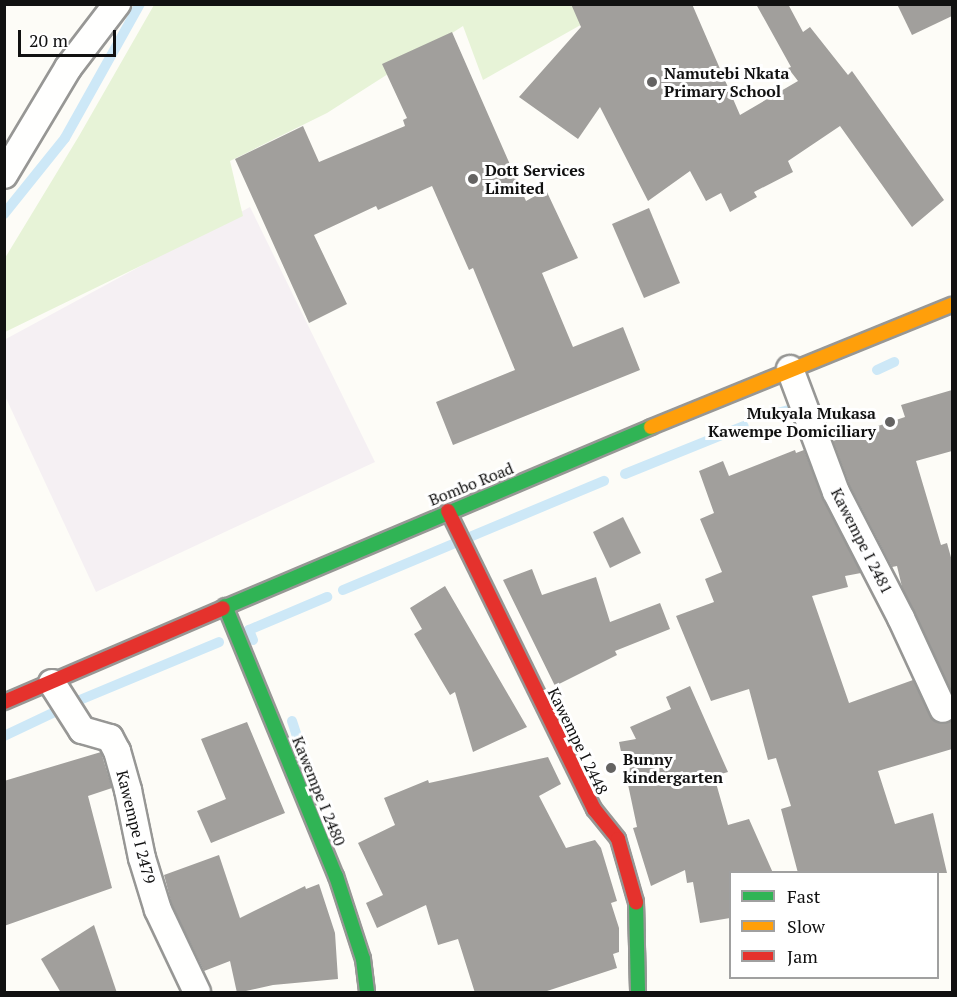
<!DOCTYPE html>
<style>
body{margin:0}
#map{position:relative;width:957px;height:997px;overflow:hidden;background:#fdfcf7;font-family:"PT Serif",serif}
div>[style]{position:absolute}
.industrial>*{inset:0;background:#f5f0f3}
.green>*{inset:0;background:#e7f3d7}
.stream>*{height:10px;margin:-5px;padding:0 5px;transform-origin:5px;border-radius:5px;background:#cde8f7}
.building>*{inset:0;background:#a19f9c}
.roads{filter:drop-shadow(2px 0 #979795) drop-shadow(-2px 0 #979795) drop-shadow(0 2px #979795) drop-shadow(0 -2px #979795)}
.street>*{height:26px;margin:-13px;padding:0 13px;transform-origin:13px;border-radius:13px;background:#fffffe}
.fast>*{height:14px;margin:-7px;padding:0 7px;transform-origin:7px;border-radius:7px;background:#30b455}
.slow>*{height:14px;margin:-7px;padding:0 7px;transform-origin:7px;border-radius:7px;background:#ff9f0a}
.jam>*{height:14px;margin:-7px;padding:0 7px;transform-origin:7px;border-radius:7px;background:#e5322d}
.dots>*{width:16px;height:16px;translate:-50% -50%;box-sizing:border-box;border:3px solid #fff;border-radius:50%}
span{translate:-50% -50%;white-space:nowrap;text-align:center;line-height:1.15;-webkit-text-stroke:6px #fff;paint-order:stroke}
.poi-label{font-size:16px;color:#111;font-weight:700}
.left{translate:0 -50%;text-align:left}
.right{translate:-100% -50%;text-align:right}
.street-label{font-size:16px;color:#111}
.frame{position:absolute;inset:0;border:6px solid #111;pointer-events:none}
.legend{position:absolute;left:729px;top:871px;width:210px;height:108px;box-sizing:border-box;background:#fff;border:2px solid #a0a0a0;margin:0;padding:8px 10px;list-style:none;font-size:18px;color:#111}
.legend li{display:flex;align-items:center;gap:12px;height:30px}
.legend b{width:30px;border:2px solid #a0a0a0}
.scale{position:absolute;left:18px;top:30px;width:98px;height:27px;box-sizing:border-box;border:3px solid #111;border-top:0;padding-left:8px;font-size:18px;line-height:21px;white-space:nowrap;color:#111;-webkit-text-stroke:4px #fff;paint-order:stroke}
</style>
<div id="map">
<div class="industrial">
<div style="clip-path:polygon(250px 207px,375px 462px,96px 592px,5px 396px,4px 340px)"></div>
</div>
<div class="green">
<div style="clip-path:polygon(154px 5px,616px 5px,483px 80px,463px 26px,327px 113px,230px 161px,243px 216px,5px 332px,5px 258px,79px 136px)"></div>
</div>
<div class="stream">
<div style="left:4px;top:214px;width:97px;rotate:-51.2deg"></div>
<div style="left:65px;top:138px;width:154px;rotate:-60.8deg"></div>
<div style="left:877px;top:370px;width:19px;rotate:-25deg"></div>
<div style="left:770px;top:415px;width:20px;rotate:-15deg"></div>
<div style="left:625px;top:474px;width:128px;rotate:-22deg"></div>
<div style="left:343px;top:590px;width:283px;rotate:-22.7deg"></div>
<div style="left:253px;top:640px;width:11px;rotate:-112deg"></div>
<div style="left:249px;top:630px;width:85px;rotate:-22.9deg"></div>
<div style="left:75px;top:702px;width:156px;rotate:-22.6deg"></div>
<div style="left:292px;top:721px;width:33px;rotate:72deg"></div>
<div style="left:4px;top:736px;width:59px;rotate:-25.3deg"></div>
</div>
<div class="building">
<div style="clip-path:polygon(571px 4px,692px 4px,740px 115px,798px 81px,788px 68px,791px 67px,756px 4px,788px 4px,803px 32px,810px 27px,848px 75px,852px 71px,944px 200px,912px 227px,840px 126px,788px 161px,793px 172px,754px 192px,757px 197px,730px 212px,721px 193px,706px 201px,690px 171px,648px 201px,600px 107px,578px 139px,519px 97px,581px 27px)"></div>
<div style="clip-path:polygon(897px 4px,952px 4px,952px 16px,912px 35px)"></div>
<div style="clip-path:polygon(452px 32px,526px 201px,546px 190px,578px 258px,542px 273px,573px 347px,623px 327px,640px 370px,453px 445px,436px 402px,515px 370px,473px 268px,469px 270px,432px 186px,378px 210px,376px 206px,314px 235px,347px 304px,309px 323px,235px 159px,303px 126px,319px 162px,405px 126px,403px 120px,407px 118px,382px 64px)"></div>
<div style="clip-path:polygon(649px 208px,680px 283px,644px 298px,612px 224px)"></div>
<div style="clip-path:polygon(952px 390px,952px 451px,916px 461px,941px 545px,947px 543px,952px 561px,952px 694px,902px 587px,897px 566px,892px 567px,850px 486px,833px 441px,905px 417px,901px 405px)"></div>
<div style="clip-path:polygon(795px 450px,796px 453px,804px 450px,823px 499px,861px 573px,845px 576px,848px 587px,812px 596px,849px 703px,913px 680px,934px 721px,942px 724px,952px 720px,952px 749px,878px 771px,895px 824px,933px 813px,947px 873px,798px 873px,781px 809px,791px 806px,776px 758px,768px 760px,749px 689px,711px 701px,676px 616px,714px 602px,705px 579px,722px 572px,700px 519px,714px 513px,699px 471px,723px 461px,729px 476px)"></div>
<div style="clip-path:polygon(623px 517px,641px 553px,610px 568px,593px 532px)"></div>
<div style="clip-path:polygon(532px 569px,542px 595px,596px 577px,610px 622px,660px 603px,670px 629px,615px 651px,617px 655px,555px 686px,503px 580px)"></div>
<div style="clip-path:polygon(445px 586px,527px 727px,473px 752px,455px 692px,450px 695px,414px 634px,422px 629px,410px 608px)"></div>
<div style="clip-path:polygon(690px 686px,728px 772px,714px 776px,728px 825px,749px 819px,773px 873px,730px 873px,730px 918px,700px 923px,693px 882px,687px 883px,685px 870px,651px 886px,633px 828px,637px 827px,619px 742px,636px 739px,630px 727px,671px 709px,666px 697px)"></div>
<div style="clip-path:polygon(247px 722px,285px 813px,211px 843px,197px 811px,226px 799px,201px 739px)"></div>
<div style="clip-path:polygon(101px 752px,112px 788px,88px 796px,112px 888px,4px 926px,4px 781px)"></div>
<div style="clip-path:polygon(548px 757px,561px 784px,539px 796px,566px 848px,595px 840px,601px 848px,617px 901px,611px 903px,619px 928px,619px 952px,613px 954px,617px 968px,541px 993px,475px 993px,458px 939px,438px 945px,426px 905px,377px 928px,366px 903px,383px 895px,358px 843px,395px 825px,384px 798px,428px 780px,429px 783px)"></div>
<div style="clip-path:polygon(219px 855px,240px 918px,305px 886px,306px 889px,319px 884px,335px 933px,338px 979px,273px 985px,237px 993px,230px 961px,204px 971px,172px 905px,164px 875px)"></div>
<div style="clip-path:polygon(94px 925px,117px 993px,61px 993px,41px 959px)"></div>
</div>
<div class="roads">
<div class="street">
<div style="left:4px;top:175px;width:125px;rotate:-59.1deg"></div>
<div style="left:68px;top:68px;width:81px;rotate:-52.6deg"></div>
<div style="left:790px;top:369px;width:131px;rotate:69.5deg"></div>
<div style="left:836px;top:492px;width:142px;rotate:62.7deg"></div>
<div style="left:901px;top:618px;width:100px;rotate:65.2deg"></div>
<div style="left:52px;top:683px;width:56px;rotate:57.4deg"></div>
<div style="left:82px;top:730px;width:29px;rotate:16deg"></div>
<div style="left:110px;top:738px;width:15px;rotate:62deg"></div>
<div style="left:117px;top:751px;width:41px;rotate:74.2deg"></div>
<div style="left:128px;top:790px;width:69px;rotate:78.4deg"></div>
<div style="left:142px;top:858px;width:54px;rotate:72.9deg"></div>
<div style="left:158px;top:910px;width:91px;rotate:64.6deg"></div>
</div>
<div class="fast">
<div style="left:225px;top:606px;width:292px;rotate:67.7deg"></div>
<div style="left:336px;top:876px;width:87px;rotate:72deg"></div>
<div style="left:363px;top:959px;width:33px;rotate:83deg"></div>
<div style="left:223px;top:608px;width:465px;rotate:-22.9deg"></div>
<div style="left:636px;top:902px;width:90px;rotate:88.7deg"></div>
</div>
<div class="slow">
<div style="left:651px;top:427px;width:325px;rotate:-22.1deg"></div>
</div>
<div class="jam">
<div style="left:448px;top:511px;width:332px;rotate:63.9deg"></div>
<div style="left:594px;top:809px;width:38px;rotate:51deg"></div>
<div style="left:618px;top:839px;width:66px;rotate:74.1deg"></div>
<div style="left:4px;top:702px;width:238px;rotate:-23.2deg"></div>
</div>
</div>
<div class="dots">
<div style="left:652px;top:82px;background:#646362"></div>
<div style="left:473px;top:179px;background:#646362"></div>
<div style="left:890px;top:422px;background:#646362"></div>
<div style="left:611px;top:768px;background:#646362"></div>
</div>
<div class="poi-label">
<span class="left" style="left:664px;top:82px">Namutebi Nkata<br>Primary School</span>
<span class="left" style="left:485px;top:179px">Dott Services<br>Limited</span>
<span class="right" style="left:876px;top:422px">Mukyala Mukasa<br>Kawempe Domiciliary</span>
<span class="left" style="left:623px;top:768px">Bunny<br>kindergarten</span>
</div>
<div class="street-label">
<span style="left:471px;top:484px;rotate:-22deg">Bombo Road</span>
<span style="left:862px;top:541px;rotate:63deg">Kawempe I 2481</span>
<span style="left:578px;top:741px;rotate:64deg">Kawempe I 2448</span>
<span style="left:319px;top:791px;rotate:68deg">Kawempe I 2480</span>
<span style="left:136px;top:827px;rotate:76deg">Kawempe I 2479</span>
</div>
<div class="frame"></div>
<ul class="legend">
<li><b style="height:8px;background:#30b455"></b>Fast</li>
<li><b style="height:8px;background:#ff9f0a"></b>Slow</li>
<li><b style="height:8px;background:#e5322d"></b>Jam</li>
</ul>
<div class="scale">20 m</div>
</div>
